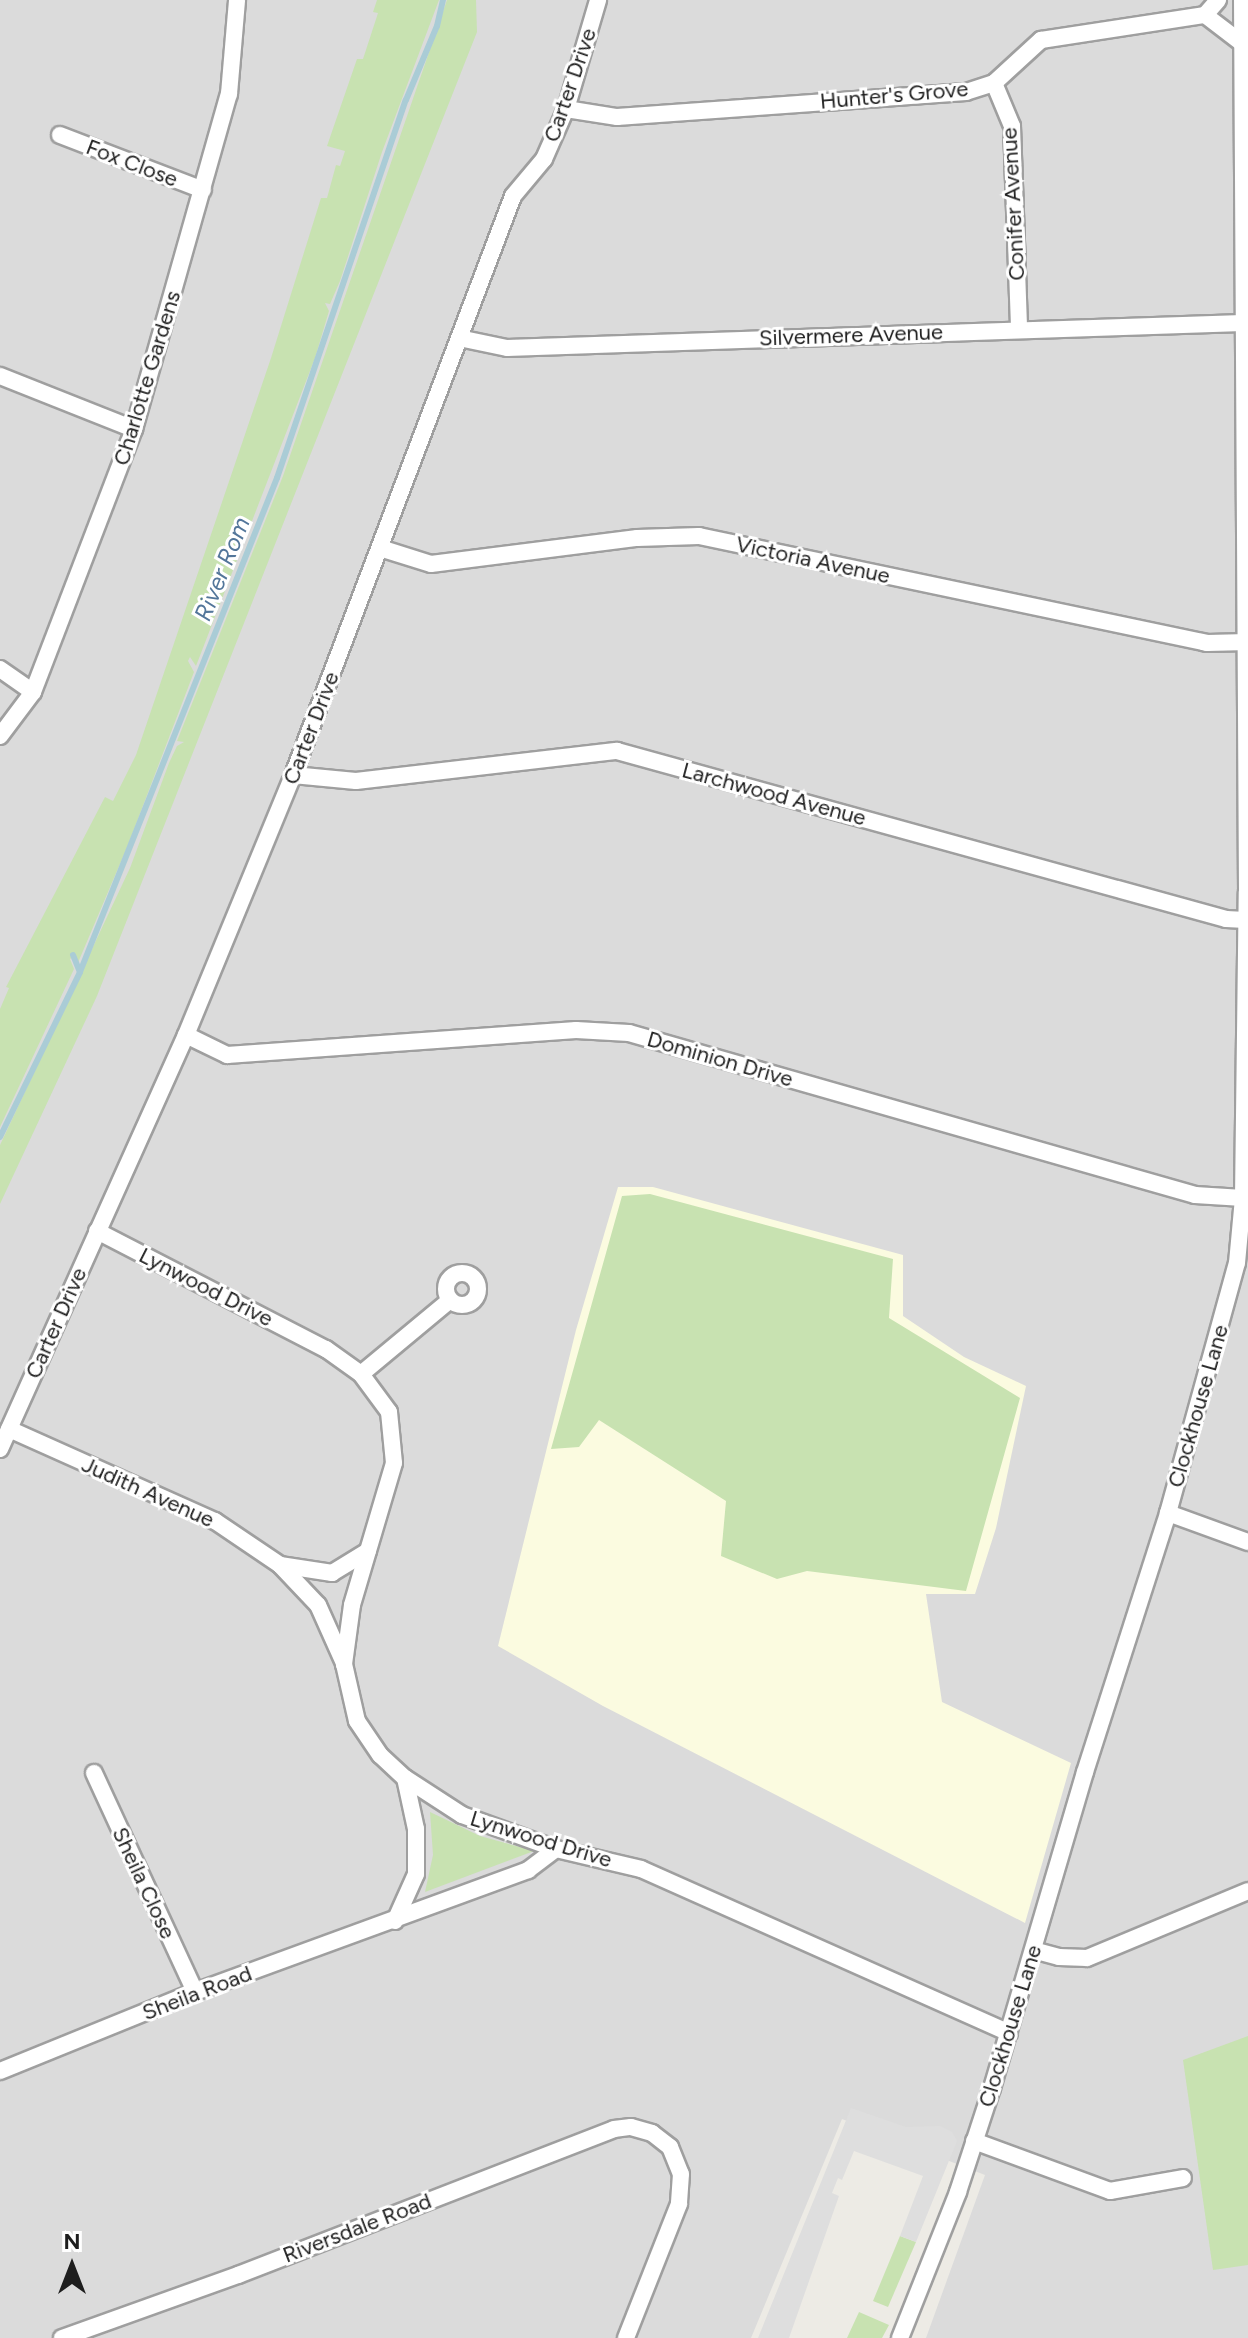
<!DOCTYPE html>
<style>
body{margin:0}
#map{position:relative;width:1248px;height:2338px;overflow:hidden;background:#edebe5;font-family:Figtree,sans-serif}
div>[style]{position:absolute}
.residential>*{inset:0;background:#dbdbdb}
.education>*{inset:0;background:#fbfbe0}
.grass>*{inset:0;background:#c8e2b1}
.parking>*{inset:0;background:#dedede}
.stream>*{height:6px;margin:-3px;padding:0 3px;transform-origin:3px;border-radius:3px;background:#aaccd6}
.roads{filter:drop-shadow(2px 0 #9f9f9f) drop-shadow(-2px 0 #9f9f9f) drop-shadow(0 2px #9f9f9f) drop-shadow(0 -2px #9f9f9f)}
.street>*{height:16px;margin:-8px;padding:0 8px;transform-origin:8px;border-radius:8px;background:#fff}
.street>.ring{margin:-8px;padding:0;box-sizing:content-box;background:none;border:16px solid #fff;border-radius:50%}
span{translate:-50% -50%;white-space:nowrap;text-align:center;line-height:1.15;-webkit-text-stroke:6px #fff;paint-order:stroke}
.street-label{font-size:22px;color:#1e1e1e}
.water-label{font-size:24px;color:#53769a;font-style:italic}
.north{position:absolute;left:32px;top:2226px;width:80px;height:80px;-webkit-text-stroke:6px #fff;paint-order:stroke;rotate:0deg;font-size:22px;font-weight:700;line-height:32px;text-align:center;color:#1e1e1e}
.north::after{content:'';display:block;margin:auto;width:28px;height:36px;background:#1e1e1e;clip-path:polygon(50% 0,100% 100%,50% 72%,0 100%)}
</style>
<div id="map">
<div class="residential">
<div style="clip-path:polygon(0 0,1248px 0,1248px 2338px,926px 2338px,985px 2175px,842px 2119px,751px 2338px,0 2338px)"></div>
</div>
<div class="education">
<div style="clip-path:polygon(618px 1187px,653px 1187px,903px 1255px,903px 1316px,964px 1357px,1026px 1386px,996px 1528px,975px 1594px,926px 1594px,942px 1702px,1071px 1763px,1025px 1923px,603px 1706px,498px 1646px,576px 1330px)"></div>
</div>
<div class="grass">
<div style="clip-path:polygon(377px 0,439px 0,382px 152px,340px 281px,330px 304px,325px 303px,329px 311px,315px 358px,196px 666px,190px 657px,188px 661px,194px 672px,128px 845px,77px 965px,74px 956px,70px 959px,74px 969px,0 1127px,0 1009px,9px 988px,6px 987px,105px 797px,113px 801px,136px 755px,271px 358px,321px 198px,327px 198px,336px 165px,340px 166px,345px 151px,327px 146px,357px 59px,363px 59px,378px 13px,373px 12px)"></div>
<div style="clip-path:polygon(447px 0,476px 0,477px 32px,97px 996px,0 1204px,0 1145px,130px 868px,169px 763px,177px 746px,184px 742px,177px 741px,283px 476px)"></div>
<div style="clip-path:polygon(650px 1194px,893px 1259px,889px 1318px,1020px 1398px,966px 1591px,807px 1571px,777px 1579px,721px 1556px,726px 1501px,599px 1420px,579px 1447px,551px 1449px,622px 1196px)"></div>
<div style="clip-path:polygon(430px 1812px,480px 1836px,534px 1851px,425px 1892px,433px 1855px)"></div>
<div style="clip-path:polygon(1248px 2036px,1248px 2265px,1213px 2270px,1183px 2060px)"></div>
<div style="clip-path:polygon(900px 2236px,916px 2242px,888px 2307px,873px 2301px)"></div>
<div style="clip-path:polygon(859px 2312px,889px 2325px,882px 2338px,847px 2338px)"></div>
</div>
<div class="parking">
<div style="clip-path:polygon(851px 2108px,906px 2127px,940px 2126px,952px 2132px,957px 2141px,916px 2242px,900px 2236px,923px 2176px,854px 2151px,842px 2180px,838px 2178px,832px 2193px,839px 2196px,789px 2338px,758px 2338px)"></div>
</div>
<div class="stream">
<div style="left:73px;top:955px;width:18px;rotate:68deg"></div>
<div style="left:0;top:1137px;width:183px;rotate:-64.1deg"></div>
<div style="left:80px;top:972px;width:532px;rotate:-68.26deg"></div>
<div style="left:277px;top:478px;width:399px;rotate:-71.2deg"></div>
<div style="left:406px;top:100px;width:80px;rotate:-67.3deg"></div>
<div style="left:437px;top:26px;width:27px;rotate:-77deg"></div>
</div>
<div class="roads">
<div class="street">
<div style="left:1205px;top:15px;width:48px;rotate:37.3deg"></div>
<div style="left:1205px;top:15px;width:20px;rotate:-49deg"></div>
<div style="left:994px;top:83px;width:47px;rotate:67.3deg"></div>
<div style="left:1012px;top:126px;width:203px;rotate:88deg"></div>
<div style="left:566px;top:109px;width:52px;rotate:8.9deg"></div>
<div style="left:617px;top:117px;width:350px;rotate:-4.1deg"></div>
<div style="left:966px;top:92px;width:29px;rotate:-18deg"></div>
<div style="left:994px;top:83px;width:64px;rotate:-42.5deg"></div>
<div style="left:1041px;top:40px;width:166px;rotate:-8.7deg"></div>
<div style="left:60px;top:135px;width:153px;rotate:21deg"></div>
<div style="left:459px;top:338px;width:49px;rotate:11.8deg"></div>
<div style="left:507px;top:348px;width:736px;rotate:-1.95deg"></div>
<div style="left:0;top:376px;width:144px;rotate:21.6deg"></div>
<div style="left:380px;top:548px;width:53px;rotate:17.4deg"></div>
<div style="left:431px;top:564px;width:208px;rotate:-7.2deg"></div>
<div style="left:637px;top:538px;width:62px;rotate:-1.8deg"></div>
<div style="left:699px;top:536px;width:519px;rotate:11.89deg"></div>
<div style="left:1207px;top:643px;width:41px;rotate:-1.4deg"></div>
<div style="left:0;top:669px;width:40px;rotate:34.9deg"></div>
<div style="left:0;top:736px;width:55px;rotate:-53.1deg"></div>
<div style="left:33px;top:692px;width:282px;rotate:-69deg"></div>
<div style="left:134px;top:429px;width:348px;rotate:-74.2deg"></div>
<div style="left:229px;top:94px;width:94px;rotate:-85.1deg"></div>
<div style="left:293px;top:775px;width:63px;rotate:5.4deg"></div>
<div style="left:356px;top:781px;width:263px;rotate:-6.6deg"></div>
<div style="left:617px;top:751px;width:632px;rotate:15.42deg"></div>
<div style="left:1226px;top:919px;width:20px;rotate:3deg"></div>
<div style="left:186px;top:1035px;width:46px;rotate:26deg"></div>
<div style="left:227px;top:1055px;width:350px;rotate:-4.1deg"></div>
<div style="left:576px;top:1030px;width:53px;rotate:3.2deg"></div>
<div style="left:629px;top:1033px;width:589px;rotate:15.97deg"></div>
<div style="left:1195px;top:1195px;width:48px;rotate:3.6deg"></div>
<div style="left:97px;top:1231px;width:258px;rotate:27.3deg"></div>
<div style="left:326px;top:1349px;width:43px;rotate:35.5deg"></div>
<div style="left:361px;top:1374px;width:47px;rotate:53.6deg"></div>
<div style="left:389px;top:1412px;width:51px;rotate:84.4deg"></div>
<div style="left:394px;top:1463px;width:148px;rotate:106.5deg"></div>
<div style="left:352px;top:1605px;width:60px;rotate:97.7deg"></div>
<div style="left:344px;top:1664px;width:58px;rotate:77.2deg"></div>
<div style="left:357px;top:1721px;width:41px;rotate:55.9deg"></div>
<div style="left:380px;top:1755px;width:34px;rotate:43deg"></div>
<div style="left:405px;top:1778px;width:68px;rotate:33deg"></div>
<div style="left:462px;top:1815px;width:100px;rotate:19.9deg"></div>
<div style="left:556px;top:1849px;width:87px;rotate:13.2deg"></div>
<div style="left:641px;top:1869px;width:403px;rotate:24deg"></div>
<div class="ring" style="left:446px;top:1273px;width:16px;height:16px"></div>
<div style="left:361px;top:1374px;width:116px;rotate:-39.7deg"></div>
<div style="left:9px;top:1429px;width:226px;rotate:24.1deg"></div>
<div style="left:215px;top:1521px;width:78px;rotate:34.1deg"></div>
<div style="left:280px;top:1565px;width:53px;rotate:8.7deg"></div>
<div style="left:332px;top:1573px;width:42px;rotate:-31.4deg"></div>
<div style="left:0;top:1449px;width:454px;rotate:-65.8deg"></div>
<div style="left:186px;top:1035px;width:281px;rotate:-67.6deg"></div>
<div style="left:293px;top:775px;width:619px;rotate:-69.19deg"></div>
<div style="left:513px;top:196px;width:48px;rotate:-50deg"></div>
<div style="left:544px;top:159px;width:55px;rotate:-66.3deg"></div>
<div style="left:566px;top:109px;width:114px;rotate:-73.6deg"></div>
<div style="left:1168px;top:1513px;width:85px;rotate:19.9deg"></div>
<div style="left:280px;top:1565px;width:55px;rotate:46.5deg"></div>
<div style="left:318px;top:1605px;width:64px;rotate:65.9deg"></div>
<div style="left:94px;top:1773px;width:241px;rotate:65.2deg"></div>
<div style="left:395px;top:1921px;width:51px;rotate:-65.9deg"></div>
<div style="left:416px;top:1874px;width:45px;rotate:-90deg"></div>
<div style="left:416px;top:1829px;width:52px;rotate:-102.2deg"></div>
<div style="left:1033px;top:1950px;width:27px;rotate:15deg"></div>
<div style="left:1059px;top:1957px;width:28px;rotate:2deg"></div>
<div style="left:1087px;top:1958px;width:174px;rotate:-22.6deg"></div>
<div style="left:0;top:2071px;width:210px;rotate:-22.1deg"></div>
<div style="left:195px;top:1992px;width:355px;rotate:-20.1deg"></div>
<div style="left:528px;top:1870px;width:35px;rotate:-37deg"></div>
<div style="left:974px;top:2141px;width:145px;rotate:20.2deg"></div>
<div style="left:1110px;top:2191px;width:74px;rotate:-10.1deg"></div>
<div style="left:62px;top:2338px;width:187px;rotate:-19.7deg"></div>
<div style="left:238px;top:2275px;width:403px;rotate:-21.2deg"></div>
<div style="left:614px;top:2129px;width:17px;rotate:-7deg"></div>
<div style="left:631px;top:2127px;width:22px;rotate:16deg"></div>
<div style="left:652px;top:2133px;width:23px;rotate:38deg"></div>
<div style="left:670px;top:2147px;width:29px;rotate:68deg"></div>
<div style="left:681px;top:2174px;width:30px;rotate:94deg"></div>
<div style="left:679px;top:2204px;width:144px;rotate:111.6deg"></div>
<div style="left:900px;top:2338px;width:157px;rotate:-68.3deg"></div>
<div style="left:958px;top:2192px;width:109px;rotate:-71.9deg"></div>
<div style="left:992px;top:2088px;width:329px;rotate:-73.6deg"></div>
<div style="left:1085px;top:1772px;width:272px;rotate:-72.2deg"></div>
<div style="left:1168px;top:1513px;width:259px;rotate:-74.6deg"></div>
<div style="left:1237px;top:1263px;width:65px;rotate:-84.7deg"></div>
<div style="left:1243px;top:1198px;width:306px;rotate:-89.3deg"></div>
<div style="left:1247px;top:892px;width:892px;rotate:-90.32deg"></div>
</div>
</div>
<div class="street-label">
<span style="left:570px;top:85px;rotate:-71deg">Carter Drive</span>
<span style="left:894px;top:95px;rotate:-5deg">Hunter's Grove</span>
<span style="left:132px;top:163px;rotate:21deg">Fox Close</span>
<span style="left:1013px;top:204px;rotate:-93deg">Conifer Avenue</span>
<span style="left:851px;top:335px;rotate:-2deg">Silvermere Avenue</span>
<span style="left:147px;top:378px;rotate:-73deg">Charlotte Gardens</span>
<span style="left:813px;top:560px;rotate:12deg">Victoria Avenue</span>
<span style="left:311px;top:728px;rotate:-69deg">Carter Drive</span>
<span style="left:774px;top:794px;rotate:15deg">Larchwood Avenue</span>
<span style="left:720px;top:1059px;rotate:16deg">Dominion Drive</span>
<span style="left:206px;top:1287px;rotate:27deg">Lynwood Drive</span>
<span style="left:56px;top:1323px;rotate:-66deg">Carter Drive</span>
<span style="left:1198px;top:1406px;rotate:-74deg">Clockhouse Lane</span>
<span style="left:148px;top:1492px;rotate:24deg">Judith Avenue</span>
<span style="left:541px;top:1839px;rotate:17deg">Lynwood Drive</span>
<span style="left:144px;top:1883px;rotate:65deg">Sheila Close</span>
<span style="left:197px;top:1993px;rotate:-21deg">Sheila Road</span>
<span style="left:1010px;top:2026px;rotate:-73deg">Clockhouse Lane</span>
<span style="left:357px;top:2228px;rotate:-21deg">Riversdale Road</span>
</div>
<div class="water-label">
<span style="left:222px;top:569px;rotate:-68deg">River Rom</span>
</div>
<div class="north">N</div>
</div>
